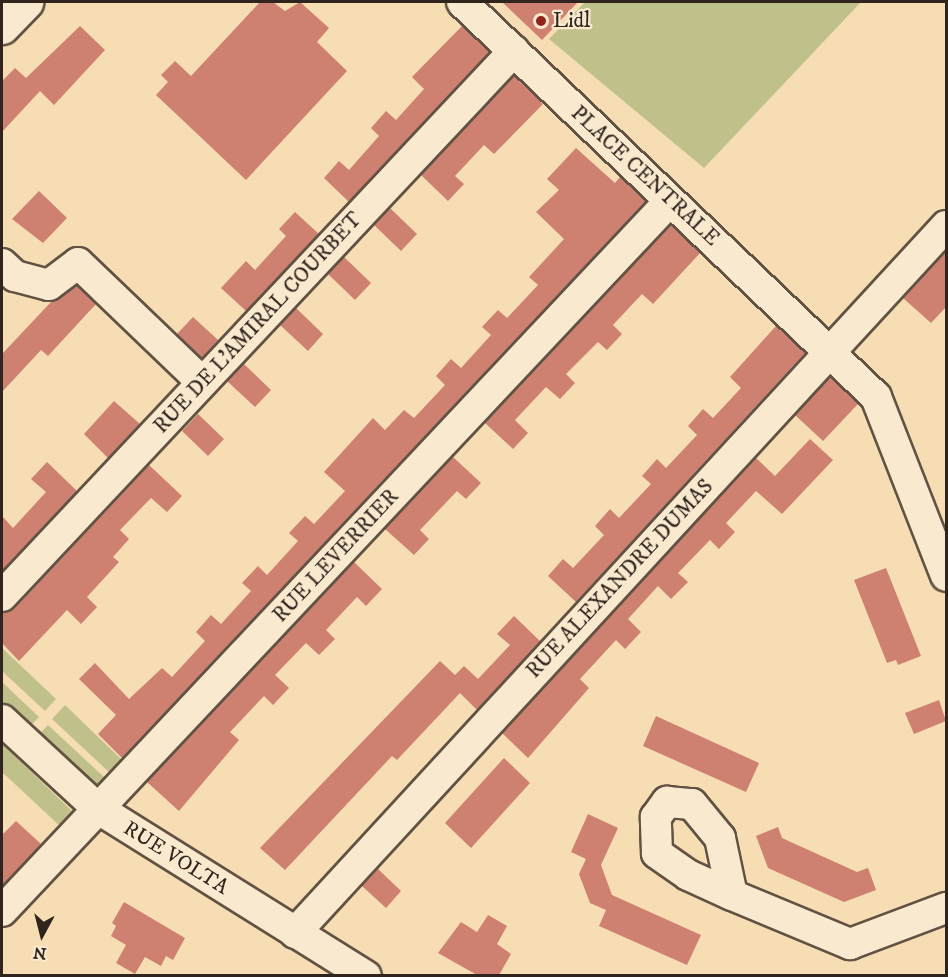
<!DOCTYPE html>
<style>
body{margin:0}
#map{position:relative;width:948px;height:977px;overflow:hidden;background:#f6ddb3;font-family:"IM FELL DW Pica",serif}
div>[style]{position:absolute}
.green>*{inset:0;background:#c0c08a}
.building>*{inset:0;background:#ce8170}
.roads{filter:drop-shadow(2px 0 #615243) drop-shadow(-2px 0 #615243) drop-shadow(0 2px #615243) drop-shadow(0 -2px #615243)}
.street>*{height:30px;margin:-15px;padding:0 15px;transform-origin:15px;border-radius:15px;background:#f9e9ce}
.secondary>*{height:33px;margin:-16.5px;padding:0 16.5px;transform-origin:16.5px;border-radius:16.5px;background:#f9e9ce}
.dots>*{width:16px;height:16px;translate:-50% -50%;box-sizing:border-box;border:3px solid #f9e9ce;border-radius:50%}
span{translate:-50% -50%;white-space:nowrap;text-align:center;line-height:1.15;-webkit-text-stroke:4.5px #f9e9ce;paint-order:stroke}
.poi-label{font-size:21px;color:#2f241e}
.left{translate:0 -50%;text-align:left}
.street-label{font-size:21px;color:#2f241e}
.frame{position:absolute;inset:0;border:3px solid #2f241e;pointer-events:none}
.north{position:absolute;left:12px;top:905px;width:60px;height:60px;-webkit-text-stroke:4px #f9e9ce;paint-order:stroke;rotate:187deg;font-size:16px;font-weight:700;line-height:24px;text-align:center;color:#2f241e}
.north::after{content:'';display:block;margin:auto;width:21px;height:27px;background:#2f241e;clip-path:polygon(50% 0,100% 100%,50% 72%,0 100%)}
</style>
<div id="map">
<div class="green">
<div style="clip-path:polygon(585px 2px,861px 2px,704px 168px,549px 39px)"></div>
<div style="clip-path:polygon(2px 648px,56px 699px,45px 711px,2px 671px)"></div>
<div style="clip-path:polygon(2px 682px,39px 717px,25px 731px,2px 709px)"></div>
<div style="clip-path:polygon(65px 705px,122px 760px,110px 773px,52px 719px)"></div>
<div style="clip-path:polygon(48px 725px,105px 778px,99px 785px,90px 785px,34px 740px)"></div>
<div style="clip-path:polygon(2px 744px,74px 813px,61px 827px,2px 772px)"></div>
</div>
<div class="building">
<div style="clip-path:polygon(260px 2px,273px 2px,285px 11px,300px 2px,329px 28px,317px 42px,347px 71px,246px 180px,156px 95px,168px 82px,161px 75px,175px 61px,191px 76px)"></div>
<div style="clip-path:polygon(502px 2px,578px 2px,542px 40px)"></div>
<div style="clip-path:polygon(80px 26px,105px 50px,54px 105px,40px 91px,2px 132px,2px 81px,15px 68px,26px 78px)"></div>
<div style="clip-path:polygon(462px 26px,489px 52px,349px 202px,324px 178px,339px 161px,349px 170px,379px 136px,371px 128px,386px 111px,396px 120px,424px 89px,412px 77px)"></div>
<div style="clip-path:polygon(514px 76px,543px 104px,494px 154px,484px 145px,455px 176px,464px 184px,448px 201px,421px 175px)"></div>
<div style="clip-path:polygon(576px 148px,615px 183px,620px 177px,646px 201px,122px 758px,98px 734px,116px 715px,79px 679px,95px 663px,129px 699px,162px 668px,172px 677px,205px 641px,196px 632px,211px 615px,221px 624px,251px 591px,242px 583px,258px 566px,267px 575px,298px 541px,289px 533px,305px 516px,314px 524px,345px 491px,324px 472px,373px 418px,385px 430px,404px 410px,414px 418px,445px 385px,436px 376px,451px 359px,461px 368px,491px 335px,482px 327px,498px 310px,507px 318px,538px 285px,529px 277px,564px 239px,536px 212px,559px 190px,547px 179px)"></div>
<div style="clip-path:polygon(39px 191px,67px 218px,43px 243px,12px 219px)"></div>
<div style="clip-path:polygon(390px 208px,417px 234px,401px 251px,374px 225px)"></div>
<div style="clip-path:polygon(295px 212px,319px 234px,246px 311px,221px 288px,246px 261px,255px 270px,286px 236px,279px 229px)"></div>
<div style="clip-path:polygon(671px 225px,700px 253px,653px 304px,642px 294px,613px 325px,622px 334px,607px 350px,598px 342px,566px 374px,575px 383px,560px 399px,546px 387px,515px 420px,528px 433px,513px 449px,485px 423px)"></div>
<div style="clip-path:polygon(946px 251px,946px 307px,931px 323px,903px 298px)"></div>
<div style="clip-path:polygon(344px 257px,371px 283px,355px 300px,328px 274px)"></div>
<div style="clip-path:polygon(77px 286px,96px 304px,48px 356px,41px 350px,2px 392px,2px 354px,51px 302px)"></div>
<div style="clip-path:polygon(296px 308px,323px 334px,308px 351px,280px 325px)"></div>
<div style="clip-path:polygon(193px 317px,218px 340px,202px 358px,177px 334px)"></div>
<div style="clip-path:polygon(776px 326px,805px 353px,576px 602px,548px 576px,563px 559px,573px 568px,604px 535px,595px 526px,610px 509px,619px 518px,651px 484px,642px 476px,657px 459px,666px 468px,697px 435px,688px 426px,703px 409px,713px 418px,741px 388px,730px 377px)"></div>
<div style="clip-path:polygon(244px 364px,271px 390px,255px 407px,227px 381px)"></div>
<div style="clip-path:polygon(830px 377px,858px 404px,823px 441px,795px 415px)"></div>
<div style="clip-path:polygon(114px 401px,140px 424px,108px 458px,84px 434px)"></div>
<div style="clip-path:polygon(198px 414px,224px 439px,208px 456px,182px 431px)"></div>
<div style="clip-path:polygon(810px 439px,833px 460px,782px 514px,756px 491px,726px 523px,735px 532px,719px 549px,710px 540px,678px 573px,688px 582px,671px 599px,658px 586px,628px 619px,641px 632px,625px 649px,616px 640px,580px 679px,589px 688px,528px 758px,502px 733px,756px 458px,775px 476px)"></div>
<div style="clip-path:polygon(453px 457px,481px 483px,466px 499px,457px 491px,420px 530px,429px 539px,414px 555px,385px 529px)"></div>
<div style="clip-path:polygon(47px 462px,77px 491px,2px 571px,2px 516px,13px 528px,46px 492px,31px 479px)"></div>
<div style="clip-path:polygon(149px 465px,182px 496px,167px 512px,151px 498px,120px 530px,129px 539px,113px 557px,119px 562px,87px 597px,97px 607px,81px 624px,67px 610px,19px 661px,2px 643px,2px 613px,15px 608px)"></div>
<div style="clip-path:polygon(354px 562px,382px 589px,366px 606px,357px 597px,326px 630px,335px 639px,319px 655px,306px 643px,275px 675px,289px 688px,273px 705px,264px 696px,230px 732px,239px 740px,179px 811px,147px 782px)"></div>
<div style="clip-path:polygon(886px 568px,921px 656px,898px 665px,896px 660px,887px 663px,854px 580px)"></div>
<div style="clip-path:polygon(514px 616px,540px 641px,477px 710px,460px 693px,397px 760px,392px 756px,285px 870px,260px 848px,440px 661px,455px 675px,464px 666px,478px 679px,510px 645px,497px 634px)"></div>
<div style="clip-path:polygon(939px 700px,946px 721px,914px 734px,905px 713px)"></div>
<div style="clip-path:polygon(656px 716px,759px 763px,746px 792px,643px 746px)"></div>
<div style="clip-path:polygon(504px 758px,530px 783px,471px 848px,445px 823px)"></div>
<div style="clip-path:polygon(588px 814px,618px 828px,601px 865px,612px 895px,701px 935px,687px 965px,599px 926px,606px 910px,590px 903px,579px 874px,586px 859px,571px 852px)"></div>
<div style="clip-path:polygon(16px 821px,41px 844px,2px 886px,2px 835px)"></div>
<div style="clip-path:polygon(778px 827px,782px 838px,857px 872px,868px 868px,876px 890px,844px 902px,768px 868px,756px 836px)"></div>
<div style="clip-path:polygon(378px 869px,401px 891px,386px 908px,362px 886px)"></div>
<div style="clip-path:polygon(124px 902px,185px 938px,173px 960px,166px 956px,161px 966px,145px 957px,135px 974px,116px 963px,126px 945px,111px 936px,116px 926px,112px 923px)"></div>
<div style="clip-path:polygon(488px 915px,507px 926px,497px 944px,511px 954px,499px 975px,477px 975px,438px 953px,461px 922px,477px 932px)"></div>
</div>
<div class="roads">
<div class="street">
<div style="left:462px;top:2px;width:572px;rotate:43.65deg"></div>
<div style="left:876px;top:397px;width:192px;rotate:68.6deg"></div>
<div style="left:2px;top:264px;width:18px;rotate:43deg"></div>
<div style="left:15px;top:276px;width:35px;rotate:15deg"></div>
<div style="left:49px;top:285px;width:36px;rotate:-37deg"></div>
<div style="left:78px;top:263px;width:172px;rotate:43.8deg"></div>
<div style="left:2px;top:596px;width:748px;rotate:-46.79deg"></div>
<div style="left:2px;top:720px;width:129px;rotate:42.8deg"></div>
<div style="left:97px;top:808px;width:317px;rotate:32deg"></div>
<div style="left:732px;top:895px;width:48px;rotate:-155.6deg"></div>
<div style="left:688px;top:875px;width:38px;rotate:-145deg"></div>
<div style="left:657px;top:853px;width:36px;rotate:-92deg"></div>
<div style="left:656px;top:817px;width:19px;rotate:-54deg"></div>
<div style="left:667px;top:802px;width:25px;rotate:5deg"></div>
<div style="left:692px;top:804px;width:44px;rotate:50.5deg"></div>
<div style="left:720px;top:838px;width:58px;rotate:78.1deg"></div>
<div style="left:732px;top:895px;width:128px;rotate:22.6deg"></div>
<div style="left:850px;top:944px;width:103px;rotate:-20.6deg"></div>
<div style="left:2px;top:911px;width:975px;rotate:-46.75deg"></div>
<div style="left:295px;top:933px;width:961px;rotate:-47.36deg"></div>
</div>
<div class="secondary">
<div style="left:2px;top:27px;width:35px;rotate:-46deg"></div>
</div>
</div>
<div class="dots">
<div style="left:541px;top:21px;background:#8f2418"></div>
</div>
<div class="poi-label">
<span class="left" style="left:553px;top:21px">Lidl</span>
</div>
<div class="street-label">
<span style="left:645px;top:176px;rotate:43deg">PLACE CENTRALE</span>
<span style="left:258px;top:323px;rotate:-47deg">RUE DE L'AMIRAL COURBET</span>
<span style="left:336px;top:556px;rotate:-47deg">RUE LEVERRIER</span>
<span style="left:620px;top:579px;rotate:-47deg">RUE ALEXANDRE DUMAS</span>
<span style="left:176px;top:858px;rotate:32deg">RUE VOLTA</span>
</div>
<div class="frame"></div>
<div class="north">N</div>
</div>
